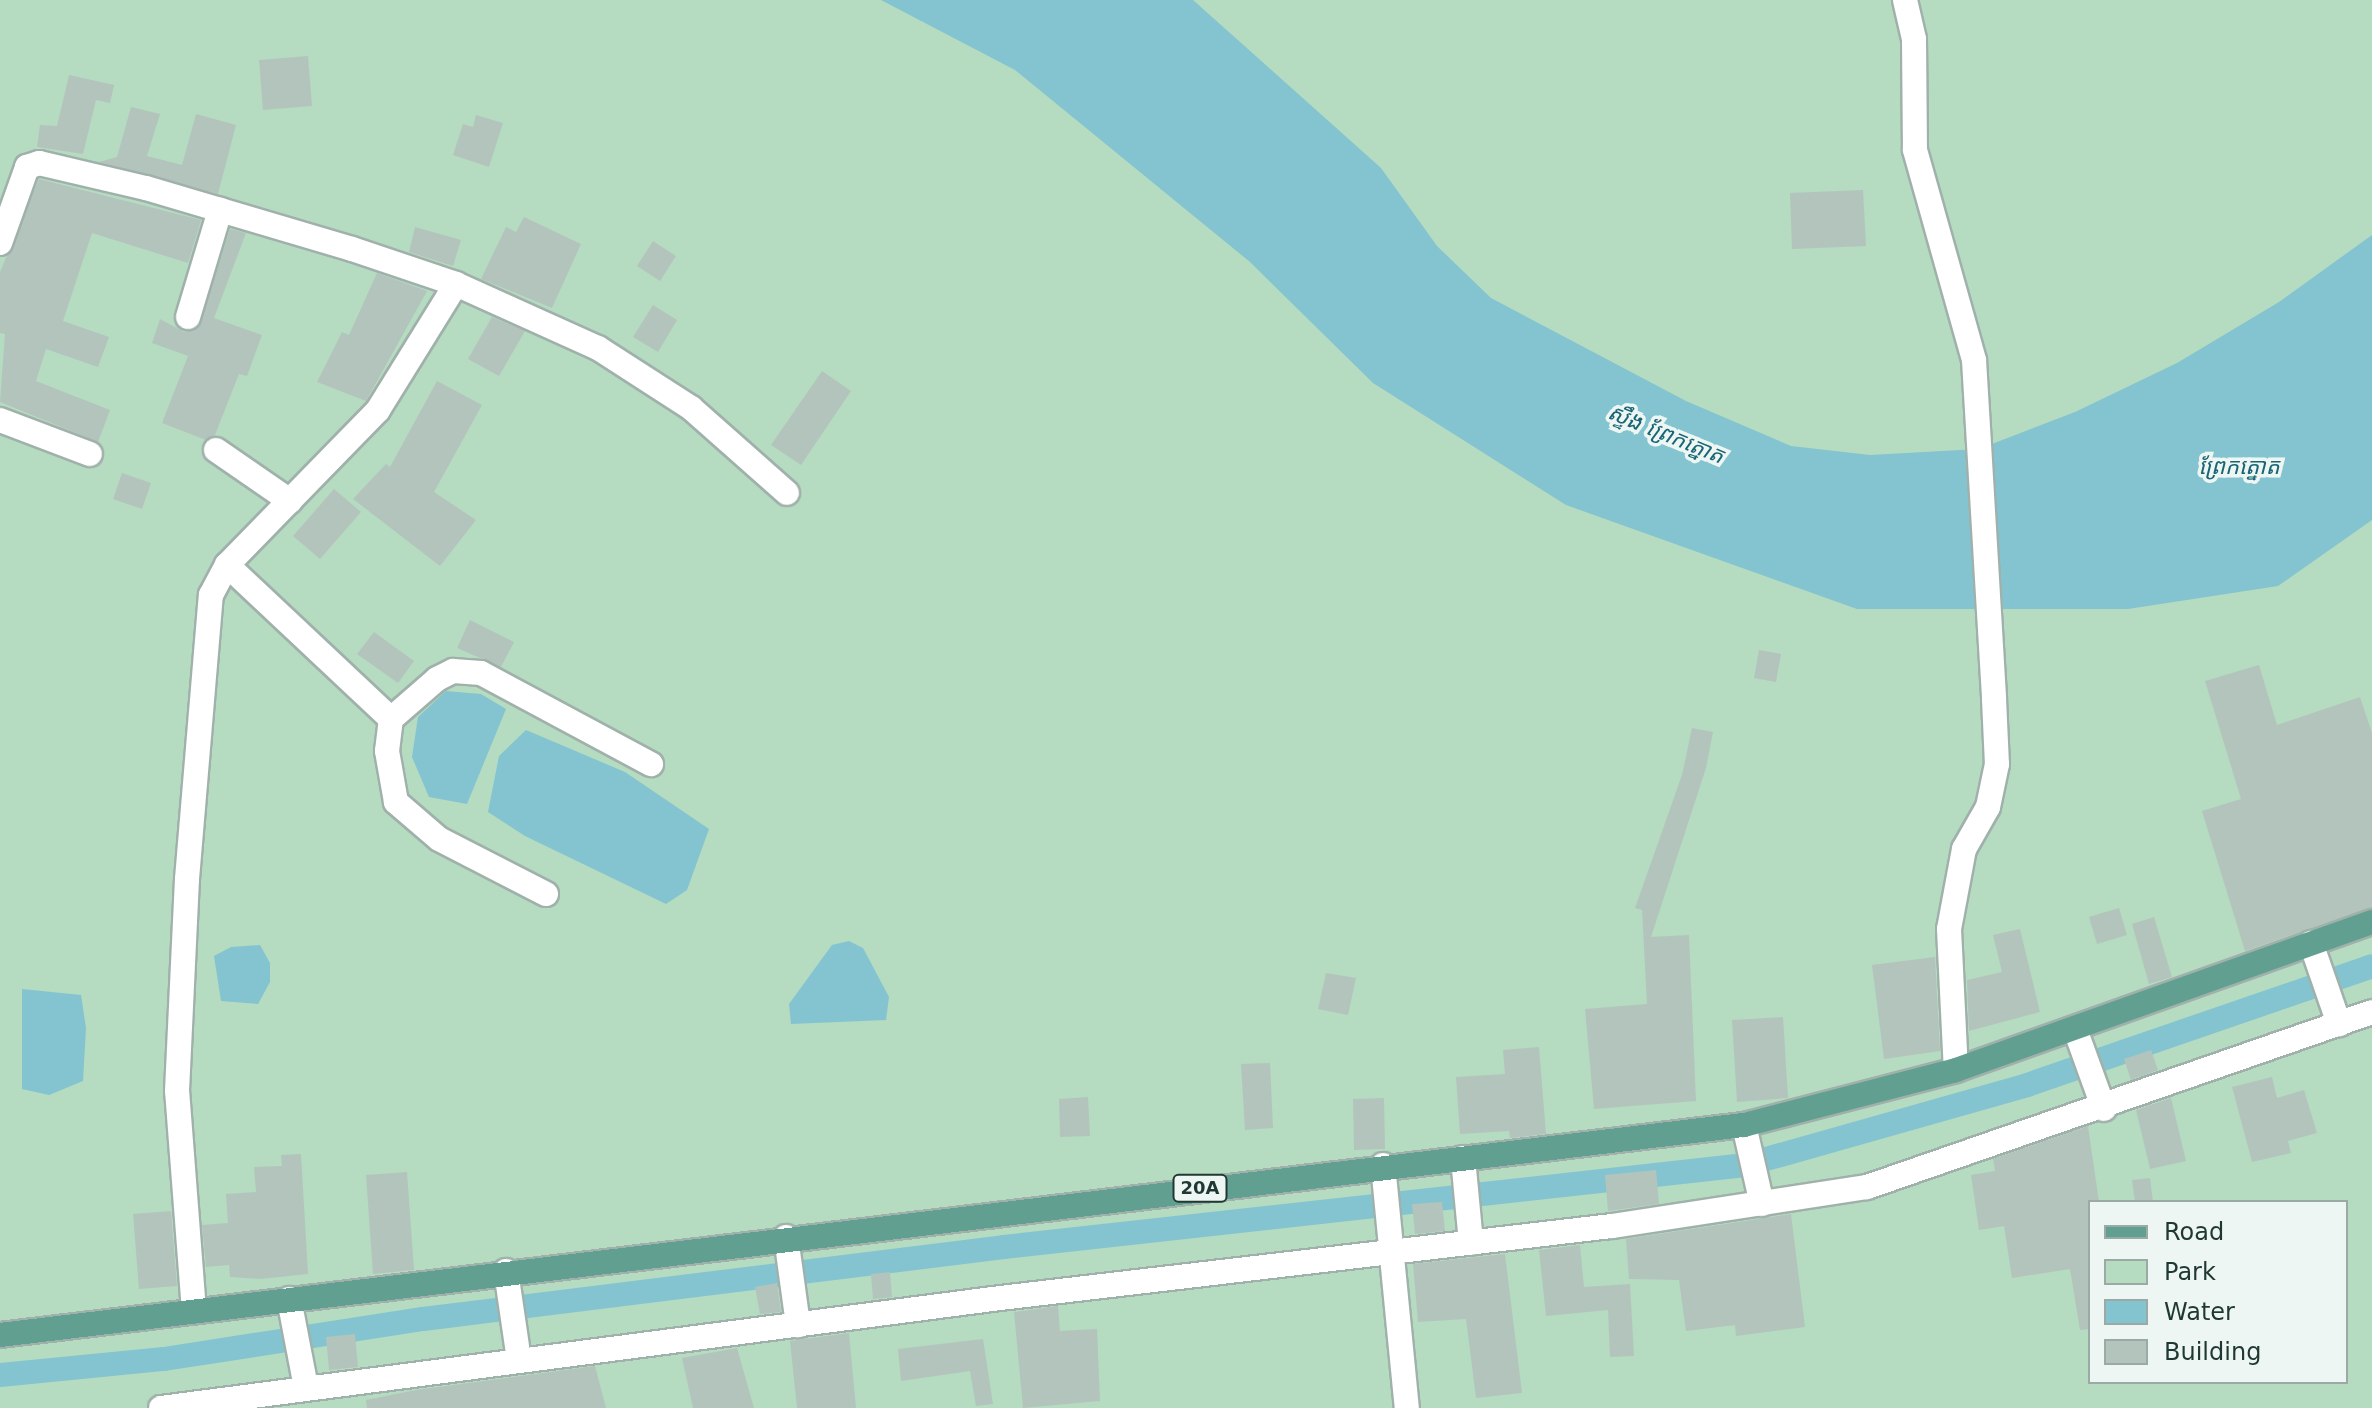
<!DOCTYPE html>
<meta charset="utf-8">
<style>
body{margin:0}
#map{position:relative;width:2372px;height:1408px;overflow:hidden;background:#dde9e4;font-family:"DejaVu Sans","Noto Sans Khmer",sans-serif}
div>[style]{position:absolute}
.green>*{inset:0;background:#b5dbc0}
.water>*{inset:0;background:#83c4d0}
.canal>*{height:24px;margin:-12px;padding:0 12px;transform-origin:12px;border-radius:12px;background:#83c4d0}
.building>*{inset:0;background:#b3c4bd}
.roads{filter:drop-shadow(2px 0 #a0b1ab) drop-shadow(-2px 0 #a0b1ab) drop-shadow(0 2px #a0b1ab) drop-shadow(0 -2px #a0b1ab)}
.minor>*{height:24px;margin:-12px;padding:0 12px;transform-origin:12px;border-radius:12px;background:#fff}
.major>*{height:24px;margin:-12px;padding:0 12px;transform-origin:12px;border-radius:12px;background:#61a090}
span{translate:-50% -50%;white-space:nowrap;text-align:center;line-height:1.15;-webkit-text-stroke:7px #edf6f2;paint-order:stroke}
.shield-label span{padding:2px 6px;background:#edf6f2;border:2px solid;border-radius:6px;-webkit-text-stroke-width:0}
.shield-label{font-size:18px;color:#1f3932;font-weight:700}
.water-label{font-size:22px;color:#196575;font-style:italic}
.legend{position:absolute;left:2088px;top:1200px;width:260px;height:184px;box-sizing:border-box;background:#edf6f2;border:2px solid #9baaa5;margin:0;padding:10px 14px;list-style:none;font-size:24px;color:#1f3932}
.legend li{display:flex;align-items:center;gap:16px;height:40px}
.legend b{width:40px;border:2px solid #9baaa5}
</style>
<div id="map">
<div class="green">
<div style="clip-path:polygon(evenodd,0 0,2372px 0,2372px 1408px,0 1408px,0 0,2090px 1202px,2346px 1202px,2346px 1382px,2090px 1382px,2090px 1202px)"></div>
</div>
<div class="water">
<div style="clip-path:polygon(881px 0,1193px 0,1381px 168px,1437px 246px,1491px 298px,1686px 401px,1791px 446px,1870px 455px,1979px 449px,2075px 412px,2177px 363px,2279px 302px,2372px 235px,2372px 520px,2278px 586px,2128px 609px,1857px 609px,1566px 505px,1373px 383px,1250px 262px,1015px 70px)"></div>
<div style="clip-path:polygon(446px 691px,481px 694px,506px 709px,467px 804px,429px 797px,412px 757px,418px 717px)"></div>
<div style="clip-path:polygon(526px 730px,625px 772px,709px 829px,687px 890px,666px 904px,525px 836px,488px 812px,499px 756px)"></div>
<div style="clip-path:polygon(849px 941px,863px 948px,889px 997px,886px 1020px,791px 1024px,789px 1004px,832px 945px)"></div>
<div style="clip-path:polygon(260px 945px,270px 963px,270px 982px,258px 1004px,221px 1001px,214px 956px,231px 947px)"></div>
<div style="clip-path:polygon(22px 989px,81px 995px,86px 1028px,83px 1081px,49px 1095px,22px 1089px)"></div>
</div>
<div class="canal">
<div style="left:0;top:1375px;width:165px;rotate:-5.6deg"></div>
<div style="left:164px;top:1359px;width:262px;rotate:-8.8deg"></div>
<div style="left:423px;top:1319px;width:585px;rotate:-7.06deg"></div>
<div style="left:1004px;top:1247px;width:746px;rotate:-6.31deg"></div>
<div style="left:1745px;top:1165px;width:293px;rotate:-15.8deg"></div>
<div style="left:2027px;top:1085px;width:365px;rotate:-19deg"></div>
</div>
<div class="building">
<div style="clip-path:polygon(308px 56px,312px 106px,263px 110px,259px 60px)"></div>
<div style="clip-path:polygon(69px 75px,114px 85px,110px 103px,96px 100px,83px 154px,37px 147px,40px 125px,57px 126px)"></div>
<div style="clip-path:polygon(131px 107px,160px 114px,147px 156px,182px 165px,196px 114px,236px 125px,218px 194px,99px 162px,117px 157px)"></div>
<div style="clip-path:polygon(476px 115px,503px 123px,489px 167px,453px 155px,463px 124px,473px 127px)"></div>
<div style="clip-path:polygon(39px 179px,201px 220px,188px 263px,92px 233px,63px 321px,109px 337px,98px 367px,46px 349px,36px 381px,110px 410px,98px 442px,0 402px,5px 334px,0 333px,0 272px)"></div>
<div style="clip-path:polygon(1863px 190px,1866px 246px,1792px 249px,1790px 193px)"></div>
<div style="clip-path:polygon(524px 217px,581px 244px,552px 308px,481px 279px,506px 227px,516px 232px)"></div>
<div style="clip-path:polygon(415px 227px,461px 240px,453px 266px,409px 252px)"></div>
<div style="clip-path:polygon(230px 229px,246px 233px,214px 318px,262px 335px,247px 376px,239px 374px,215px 435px,206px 440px,162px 423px,188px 356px,152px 343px,160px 319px,184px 332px,199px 327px)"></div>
<div style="clip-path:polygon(653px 241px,676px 256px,660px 281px,637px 266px)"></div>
<div style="clip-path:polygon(377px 273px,427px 291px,366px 401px,317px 382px,342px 332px,349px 335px)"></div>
<div style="clip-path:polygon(653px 305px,677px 320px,658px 352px,633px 337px)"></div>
<div style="clip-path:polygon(492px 317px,525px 331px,499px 376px,468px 359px)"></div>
<div style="clip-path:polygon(822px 371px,851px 391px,801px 465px,771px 445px)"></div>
<div style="clip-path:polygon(437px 381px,482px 405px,434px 492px,476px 520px,440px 566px,353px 499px,386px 464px,390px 467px)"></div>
<div style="clip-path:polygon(122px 473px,151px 483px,142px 509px,113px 499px)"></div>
<div style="clip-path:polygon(334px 489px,361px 512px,320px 559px,293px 536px)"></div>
<div style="clip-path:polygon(470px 620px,514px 642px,501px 667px,457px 648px)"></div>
<div style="clip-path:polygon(374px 632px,414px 661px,398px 683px,357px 654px)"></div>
<div style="clip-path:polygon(1759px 650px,1781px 654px,1776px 682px,1754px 678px)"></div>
<div style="clip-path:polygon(2259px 665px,2277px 725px,2360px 697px,2372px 733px,2372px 907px,2245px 951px,2202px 811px,2241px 799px,2205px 681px)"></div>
<div style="clip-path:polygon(1692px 728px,1713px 732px,1706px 768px,1651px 937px,1689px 935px,1696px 1101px,1594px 1109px,1585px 1009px,1647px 1004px,1642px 910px,1635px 908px,1682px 775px)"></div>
<div style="clip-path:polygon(2119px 908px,2127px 935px,2097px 944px,2089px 917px)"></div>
<div style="clip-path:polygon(2154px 917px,2172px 977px,2149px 984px,2132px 924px)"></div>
<div style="clip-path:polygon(2020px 929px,2040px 1012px,1969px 1031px,1967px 980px,2002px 972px,1993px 935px)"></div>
<div style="clip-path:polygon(1935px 957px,1940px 1051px,1884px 1059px,1872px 965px)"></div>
<div style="clip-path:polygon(1326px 973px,1356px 978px,1348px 1015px,1318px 1009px)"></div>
<div style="clip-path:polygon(1783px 1017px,1788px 1098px,1737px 1102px,1732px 1020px)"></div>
<div style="clip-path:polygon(1539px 1047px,1546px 1134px,1510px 1138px,1509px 1131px,1460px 1134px,1456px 1077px,1505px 1074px,1503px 1050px)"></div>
<div style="clip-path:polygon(2151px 1050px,2158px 1070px,2131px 1080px,2124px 1059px)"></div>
<div style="clip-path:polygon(1270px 1063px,1273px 1128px,1245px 1130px,1241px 1064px)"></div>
<div style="clip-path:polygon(2272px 1077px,2277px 1098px,2304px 1090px,2317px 1133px,2288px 1141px,2291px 1153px,2252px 1162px,2232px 1087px)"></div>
<div style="clip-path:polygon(1088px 1097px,1090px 1136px,1060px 1137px,1059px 1099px)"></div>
<div style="clip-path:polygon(1384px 1098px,1385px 1149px,1354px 1150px,1353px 1099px)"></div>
<div style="clip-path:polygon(2171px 1098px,2186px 1161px,2150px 1169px,2136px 1110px)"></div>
<div style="clip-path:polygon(2088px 1126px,2099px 1202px,2090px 1202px,2090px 1329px,2080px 1330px,2070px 1269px,2012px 1278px,2004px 1226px,1979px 1230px,1971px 1175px,1995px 1171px,1993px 1159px)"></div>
<div style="clip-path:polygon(301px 1154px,308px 1274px,260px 1279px,230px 1277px,229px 1265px,206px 1267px,202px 1225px,228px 1223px,226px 1194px,256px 1192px,254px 1167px,282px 1166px,281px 1155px)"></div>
<div style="clip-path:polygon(1656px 1170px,1659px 1204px,1608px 1211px,1605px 1175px)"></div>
<div style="clip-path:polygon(407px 1172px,414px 1270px,373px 1274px,366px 1175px)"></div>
<div style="clip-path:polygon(2150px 1178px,2153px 1202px,2135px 1202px,2132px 1180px)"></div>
<div style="clip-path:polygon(1442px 1202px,1445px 1231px,1415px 1234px,1412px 1204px)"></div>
<div style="clip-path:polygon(171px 1211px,177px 1286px,139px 1289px,133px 1214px)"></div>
<div style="clip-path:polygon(1791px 1214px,1805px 1327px,1736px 1336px,1735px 1325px,1686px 1331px,1679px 1280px,1629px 1279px,1626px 1239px)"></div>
<div style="clip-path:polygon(1580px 1245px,1584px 1287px,1630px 1284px,1634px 1356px,1610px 1357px,1608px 1310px,1546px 1316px,1539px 1250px)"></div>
<div style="clip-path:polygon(1505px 1254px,1522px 1393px,1476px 1398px,1466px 1319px,1418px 1322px,1413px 1264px)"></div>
<div style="clip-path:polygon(890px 1272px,892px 1297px,873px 1299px,871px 1274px)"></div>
<div style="clip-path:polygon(777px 1283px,781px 1312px,760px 1314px,755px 1287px)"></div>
<div style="clip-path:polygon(1058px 1306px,1060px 1331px,1097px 1329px,1100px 1401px,1023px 1408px,1014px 1312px)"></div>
<div style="clip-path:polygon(849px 1333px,856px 1408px,797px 1408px,790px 1341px)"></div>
<div style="clip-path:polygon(355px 1334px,358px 1367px,329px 1370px,326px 1337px)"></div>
<div style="clip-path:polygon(983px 1339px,993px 1404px,976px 1406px,970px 1371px,901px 1381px,898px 1349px)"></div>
<div style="clip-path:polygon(737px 1348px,754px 1408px,693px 1408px,682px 1358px)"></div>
<div style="clip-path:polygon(595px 1366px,606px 1408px,367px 1408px,366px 1400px,416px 1390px)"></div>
</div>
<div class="roads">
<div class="minor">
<div style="left:1905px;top:0;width:40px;rotate:77deg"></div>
<div style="left:1914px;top:39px;width:111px;rotate:89.5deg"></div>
<div style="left:1915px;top:150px;width:218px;rotate:74.3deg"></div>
<div style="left:1974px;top:360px;width:340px;rotate:86.6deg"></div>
<div style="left:1994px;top:699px;width:65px;rotate:87.4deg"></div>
<div style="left:1997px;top:764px;width:44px;rotate:101.8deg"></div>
<div style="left:1988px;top:807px;width:48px;rotate:119.7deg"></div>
<div style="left:1964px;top:849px;width:81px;rotate:100.6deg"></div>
<div style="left:1949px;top:929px;width:141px;rotate:87.2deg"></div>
<div style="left:0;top:243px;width:81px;rotate:-70.4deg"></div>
<div style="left:27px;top:167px;width:13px;rotate:-18deg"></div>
<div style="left:39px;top:163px;width:110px;rotate:13.2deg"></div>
<div style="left:146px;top:188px;width:215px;rotate:16.5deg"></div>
<div style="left:352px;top:249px;width:110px;rotate:18.6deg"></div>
<div style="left:456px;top:284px;width:156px;rotate:24.3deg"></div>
<div style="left:598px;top:348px;width:111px;rotate:32.8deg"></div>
<div style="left:691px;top:408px;width:128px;rotate:41.5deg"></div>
<div style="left:188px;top:317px;width:112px;rotate:-73.3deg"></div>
<div style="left:0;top:420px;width:96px;rotate:20.7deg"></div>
<div style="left:216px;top:450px;width:90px;rotate:34.6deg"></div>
<div style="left:227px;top:565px;width:225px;rotate:43.2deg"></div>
<div style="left:546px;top:894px;width:120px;rotate:-152.8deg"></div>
<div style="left:439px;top:839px;width:57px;rotate:-139.3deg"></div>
<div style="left:396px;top:802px;width:52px;rotate:-100deg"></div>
<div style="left:387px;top:751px;width:32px;rotate:-83deg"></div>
<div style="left:391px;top:719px;width:61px;rotate:-41deg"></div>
<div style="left:437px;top:679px;width:18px;rotate:-27deg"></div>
<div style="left:453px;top:671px;width:28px;rotate:4deg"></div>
<div style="left:481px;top:673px;width:193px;rotate:28.2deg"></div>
<div style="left:2311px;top:943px;width:86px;rotate:70.9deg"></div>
<div style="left:2075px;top:1029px;width:85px;rotate:70.1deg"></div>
<div style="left:1744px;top:1125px;width:81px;rotate:77.2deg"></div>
<div style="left:1463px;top:1158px;width:85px;rotate:84.6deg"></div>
<div style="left:1383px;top:1165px;width:244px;rotate:84.4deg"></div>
<div style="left:786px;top:1237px;width:89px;rotate:82.2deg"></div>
<div style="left:506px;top:1271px;width:90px;rotate:81.7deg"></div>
<div style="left:289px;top:1299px;width:90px;rotate:79.1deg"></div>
<div style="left:194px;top:1311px;width:221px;rotate:-94.4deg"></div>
<div style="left:177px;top:1091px;width:212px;rotate:-87.3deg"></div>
<div style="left:187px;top:879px;width:285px;rotate:-85.2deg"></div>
<div style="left:211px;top:595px;width:34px;rotate:-62deg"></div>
<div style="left:227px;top:565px;width:216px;rotate:-45.7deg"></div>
<div style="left:378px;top:410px;width:148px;rotate:-58.2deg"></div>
<div style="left:161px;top:1408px;width:838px;rotate:-7.47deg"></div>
<div style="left:992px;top:1299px;width:624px;rotate:-6.72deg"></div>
<div style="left:1612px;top:1226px;width:258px;rotate:-8.7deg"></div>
<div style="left:1867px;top:1187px;width:534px;rotate:-19.11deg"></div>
</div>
<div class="major">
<div style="left:0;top:1335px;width:1757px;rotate:-6.87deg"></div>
<div style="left:1744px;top:1125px;width:219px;rotate:-14.5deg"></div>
<div style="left:1956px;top:1070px;width:442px;rotate:-19.6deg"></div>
</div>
</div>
<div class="shield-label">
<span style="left:1200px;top:1188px">20A</span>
</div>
<div class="water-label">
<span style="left:1666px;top:434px;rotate:22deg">ស្ទឹង ព្រែកត្នោត</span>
<span style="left:2239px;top:467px">ព្រែកត្នោត</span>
</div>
<ul class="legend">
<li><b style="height:10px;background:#61a090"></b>Road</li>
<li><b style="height:22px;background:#b5dbc0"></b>Park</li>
<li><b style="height:22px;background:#83c4d0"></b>Water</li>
<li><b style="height:22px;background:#b3c4bd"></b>Building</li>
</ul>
</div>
